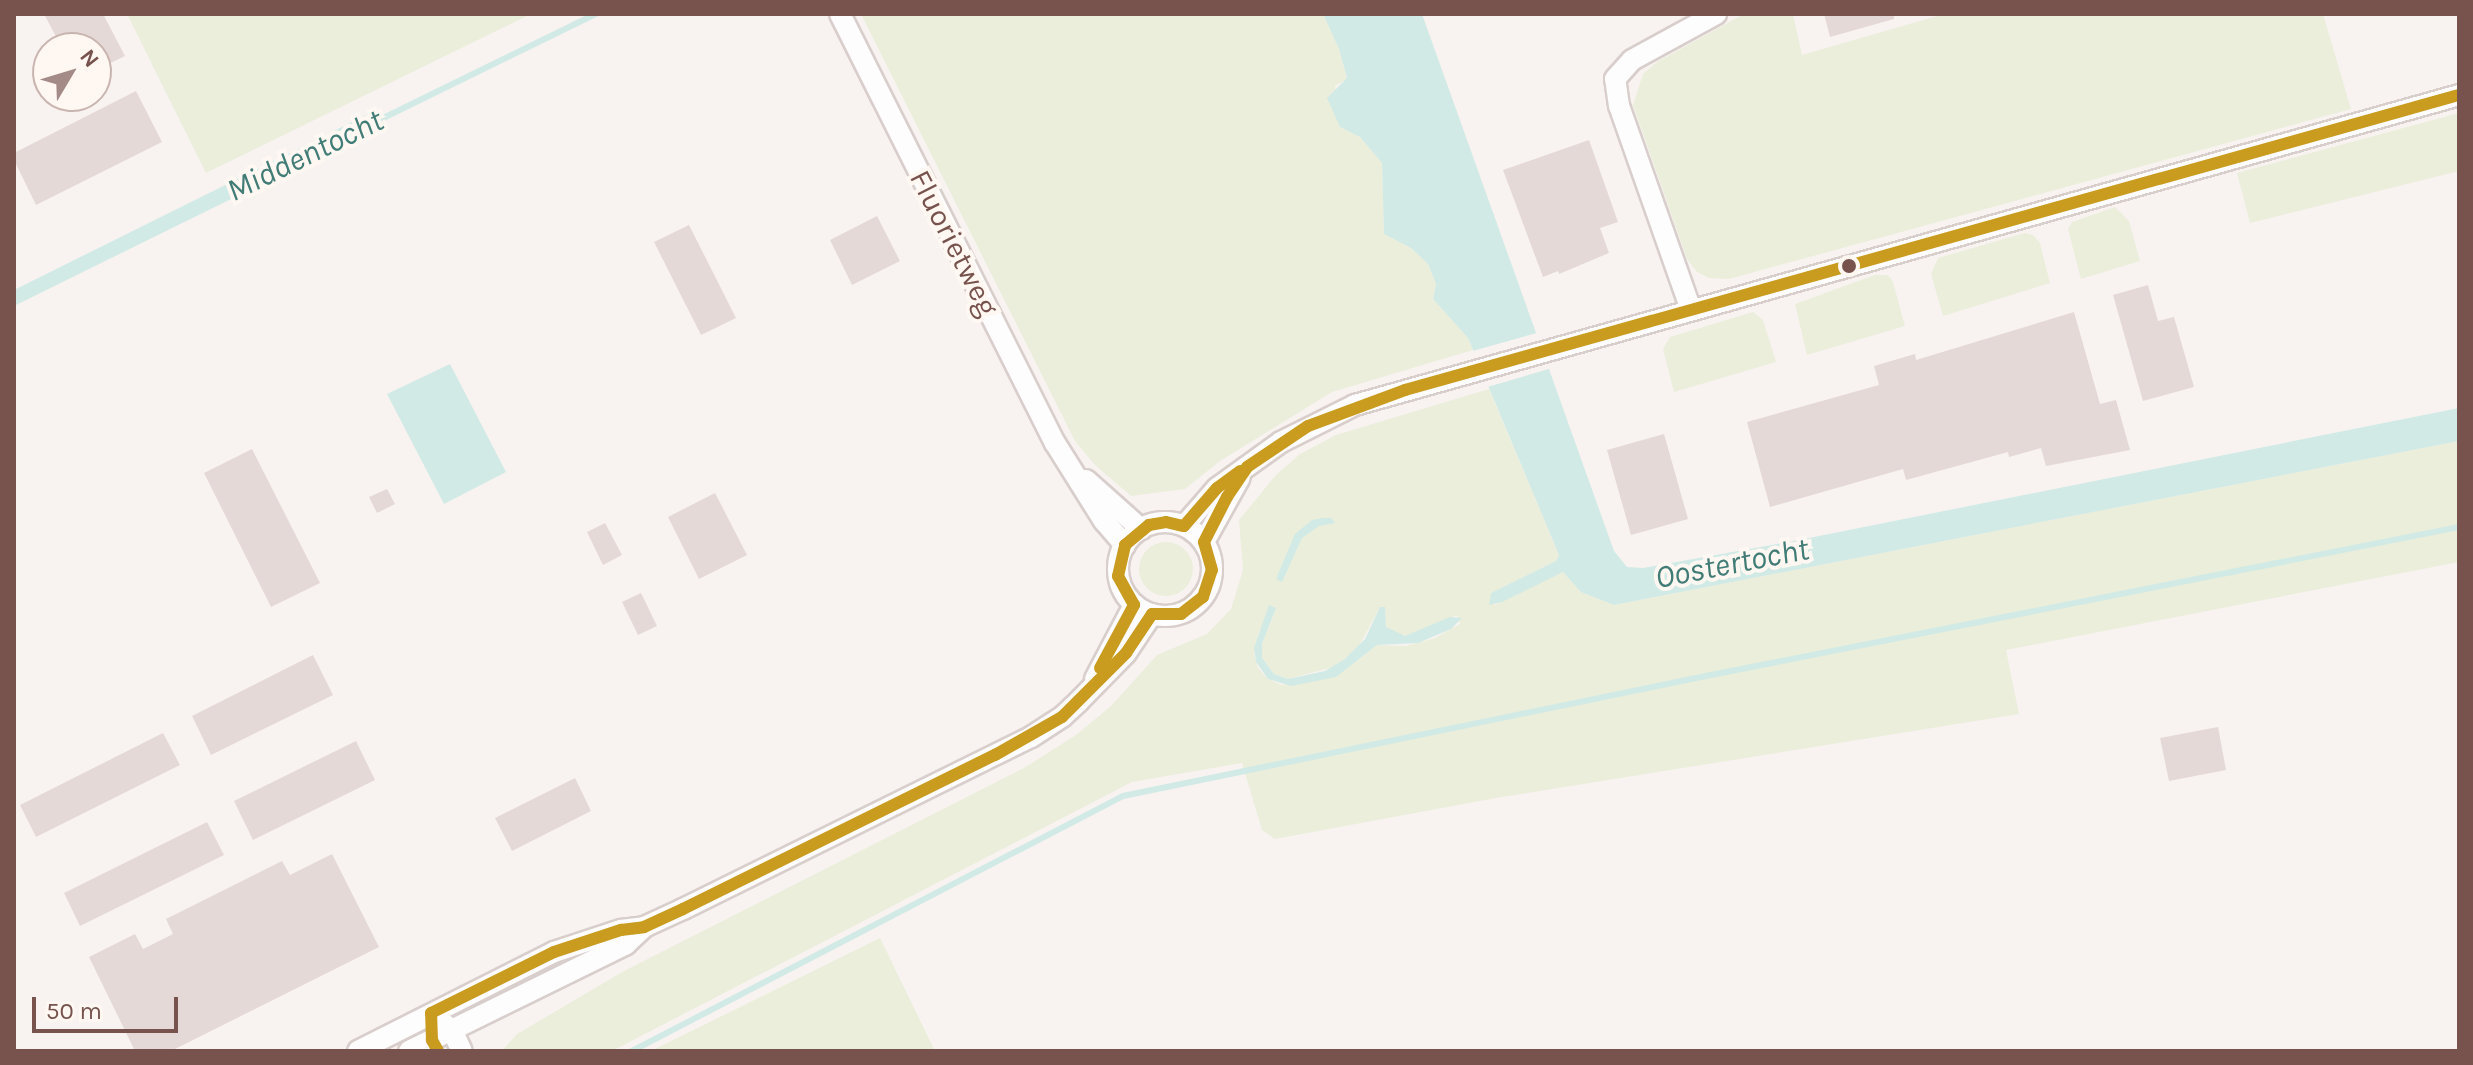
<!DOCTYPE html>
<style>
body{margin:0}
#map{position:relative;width:2473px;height:1065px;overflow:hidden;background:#f8f3f0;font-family:Karla,sans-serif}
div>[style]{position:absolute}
.green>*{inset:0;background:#eaeedb}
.round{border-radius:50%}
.water>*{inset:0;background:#d1eae6}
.pier>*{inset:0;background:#f8f3f0}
.stream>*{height:6px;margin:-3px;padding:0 3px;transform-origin:3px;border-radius:3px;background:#d1eae6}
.building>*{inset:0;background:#e5d9d7}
.roads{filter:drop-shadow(2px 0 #d8cecc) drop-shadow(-2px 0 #d8cecc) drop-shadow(0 2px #d8cecc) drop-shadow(0 -2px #d8cecc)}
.minor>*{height:20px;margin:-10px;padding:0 10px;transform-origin:10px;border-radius:10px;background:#fefdfd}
.minor>.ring{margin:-10px;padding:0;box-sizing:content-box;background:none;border:20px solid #fefdfd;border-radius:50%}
.bus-1>*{height:12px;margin:-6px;padding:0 6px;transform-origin:6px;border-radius:6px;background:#c99c1f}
.dots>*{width:22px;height:22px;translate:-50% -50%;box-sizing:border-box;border:4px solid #fff7f2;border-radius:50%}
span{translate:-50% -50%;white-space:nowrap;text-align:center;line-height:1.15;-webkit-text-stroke:8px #fff7f2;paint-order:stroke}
.street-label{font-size:30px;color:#78534e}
.water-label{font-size:32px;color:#427c76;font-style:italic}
.frame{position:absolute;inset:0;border:16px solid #78534e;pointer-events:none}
.north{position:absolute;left:32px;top:32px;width:80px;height:80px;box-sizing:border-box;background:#fff7f2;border:2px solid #c9b5b0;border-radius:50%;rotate:52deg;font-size:22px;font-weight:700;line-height:32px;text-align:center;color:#78534e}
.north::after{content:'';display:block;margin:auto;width:28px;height:36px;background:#a58b87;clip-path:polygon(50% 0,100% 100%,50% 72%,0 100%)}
.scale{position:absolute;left:32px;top:997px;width:146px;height:36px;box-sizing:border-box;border:4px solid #78534e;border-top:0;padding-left:10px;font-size:24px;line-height:28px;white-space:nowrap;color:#78534e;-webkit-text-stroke:6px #fff7f2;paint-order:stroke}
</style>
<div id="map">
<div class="green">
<div style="clip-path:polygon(127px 14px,531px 14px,206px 173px)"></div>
<div style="clip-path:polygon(861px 14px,1323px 14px,1339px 49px,1347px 79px,1335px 86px,1340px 127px,1360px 137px,1382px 163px,1384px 234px,1411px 248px,1428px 264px,1436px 284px,1433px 299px,1468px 338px,1473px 350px,1332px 392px,1220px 461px,1185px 489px,1131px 496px,1095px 465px,1075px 441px)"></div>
<div style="clip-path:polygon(1744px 14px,1793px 14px,1802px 55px,1944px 14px,2323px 14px,2351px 109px,1729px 279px,1709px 278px,1697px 272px,1687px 259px,1633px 105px,1643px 74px,1657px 62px)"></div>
<div style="clip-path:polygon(2459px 113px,2459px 171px,2250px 223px,2237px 173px)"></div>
<div style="clip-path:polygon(2115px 207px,2129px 221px,2140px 261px,2081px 279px,2068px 229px,2072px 222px)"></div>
<div style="clip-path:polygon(2025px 233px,2033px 235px,2040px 243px,2050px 283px,1943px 316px,1931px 274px,1938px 258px)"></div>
<div style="clip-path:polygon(1875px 275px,1888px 275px,1893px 282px,1905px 326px,1807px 355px,1795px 304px)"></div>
<div style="clip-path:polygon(1753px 312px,1763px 320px,1776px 362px,1674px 392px,1663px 349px,1670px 337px)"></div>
<div style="clip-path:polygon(evenodd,1489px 389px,1559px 555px,1556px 561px,1491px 593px,1494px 605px,1563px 572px,1581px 592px,1614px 605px,2459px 441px,2459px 562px,2006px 650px,2019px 714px,1496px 798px,1275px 839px,1262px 830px,1242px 763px,1132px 782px,612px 1051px,502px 1051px,517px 1034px,624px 971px,1024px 768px,1076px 735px,1111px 706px,1157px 655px,1207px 634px,1231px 609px,1243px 570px,1239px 520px,1276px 475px,1300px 454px,1336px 435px,1489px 389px,1380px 607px,1385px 608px,1386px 627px,1400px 636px,1411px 635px,1457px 615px,1460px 624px,1435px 638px,1406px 646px,1377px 645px,1354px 663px,1282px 685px,1268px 679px,1258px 668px,1254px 654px,1259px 632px,1276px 608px,1262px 644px,1262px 658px,1274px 674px,1288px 679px,1337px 666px,1358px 648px,1380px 607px)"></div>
<div class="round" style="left:1139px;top:542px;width:54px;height:54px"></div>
<div style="clip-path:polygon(880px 938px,935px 1051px,651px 1051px)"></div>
</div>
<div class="water">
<div style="clip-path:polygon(1323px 14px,1422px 14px,1614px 551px,1627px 567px,1643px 568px,1789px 542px,2459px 408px,2459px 441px,1614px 605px,1581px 592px,1563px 572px,1502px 602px,1489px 605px,1491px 593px,1556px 561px,1559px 555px,1468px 338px,1433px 299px,1436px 284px,1428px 264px,1411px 248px,1384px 234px,1382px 163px,1360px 137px,1340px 127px,1327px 98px,1347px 78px,1339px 49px)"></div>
<div style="clip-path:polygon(370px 113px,379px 126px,14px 306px,14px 290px)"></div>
<div style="clip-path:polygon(450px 364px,506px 472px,444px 504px,387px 394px)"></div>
<div style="clip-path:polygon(1323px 518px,1331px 518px,1335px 523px,1319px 526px,1302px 538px,1282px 582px,1276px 579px,1295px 534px,1312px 520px)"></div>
<div style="clip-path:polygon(1269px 605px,1276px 608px,1262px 644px,1262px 658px,1274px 674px,1288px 679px,1325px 671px,1345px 659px,1365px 639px,1380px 607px,1385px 607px,1386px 627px,1405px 636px,1450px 617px,1462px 618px,1451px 629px,1418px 643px,1377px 645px,1336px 677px,1291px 686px,1268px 679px,1256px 662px,1254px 648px)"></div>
</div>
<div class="pier">
<div style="clip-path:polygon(1540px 332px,1552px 368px,1484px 388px,1469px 352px)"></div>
</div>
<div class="stream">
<div style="left:369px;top:125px;width:253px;rotate:-26.1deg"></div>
<div style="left:632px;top:1051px;width:553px;rotate:-27.45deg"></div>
<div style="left:1123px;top:796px;width:600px;rotate:-11.63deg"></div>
<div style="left:1711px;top:675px;width:763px;rotate:-11.19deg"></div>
</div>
<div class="building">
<div style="clip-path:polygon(44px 14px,103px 14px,125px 56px,96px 70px,96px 48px,62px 48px)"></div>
<div style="clip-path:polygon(1824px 14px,1894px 14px,1894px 19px,1830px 37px)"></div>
<div style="clip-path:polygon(136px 91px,162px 142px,36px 205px,14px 160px,14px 153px)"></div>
<div style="clip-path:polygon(1589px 140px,1618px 222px,1600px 228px,1609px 253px,1559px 274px,1558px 271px,1543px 277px,1503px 170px)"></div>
<div style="clip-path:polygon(877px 216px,900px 261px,852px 285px,830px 240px)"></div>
<div style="clip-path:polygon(689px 225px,736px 318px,701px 335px,654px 242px)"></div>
<div style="clip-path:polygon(2148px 285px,2158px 321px,2174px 317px,2194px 387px,2143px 401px,2113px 295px)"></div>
<div style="clip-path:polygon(2074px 312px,2100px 404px,2116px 400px,2130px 450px,2046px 466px,2041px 448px,2009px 457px,2008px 452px,1906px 480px,1903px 469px,1770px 507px,1747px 422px,1879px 385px,1874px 366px,1915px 354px,1916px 360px)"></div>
<div style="clip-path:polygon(1664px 434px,1688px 519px,1631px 535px,1607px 450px)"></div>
<div style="clip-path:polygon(252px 449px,320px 583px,271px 607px,204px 473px)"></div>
<div style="clip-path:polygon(387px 489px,395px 504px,377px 513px,369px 497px)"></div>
<div style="clip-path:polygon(715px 493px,747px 555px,699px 579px,668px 517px)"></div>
<div style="clip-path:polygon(605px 523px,622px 555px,603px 565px,587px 532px)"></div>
<div style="clip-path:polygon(641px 593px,657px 626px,638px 635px,622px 602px)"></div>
<div style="clip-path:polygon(313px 655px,333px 695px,211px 755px,192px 716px)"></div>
<div style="clip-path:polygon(2218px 727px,2226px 770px,2169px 781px,2160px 738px)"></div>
<div style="clip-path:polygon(163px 733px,180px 765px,36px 837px,20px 805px)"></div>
<div style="clip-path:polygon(356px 741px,375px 780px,253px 840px,234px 801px)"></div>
<div style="clip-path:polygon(575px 778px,591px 811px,512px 851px,495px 818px)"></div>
<div style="clip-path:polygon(207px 822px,224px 855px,80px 926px,64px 893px)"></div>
<div style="clip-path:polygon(332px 854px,379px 947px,171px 1051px,135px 1051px,89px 957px,135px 934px,143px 949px,173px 934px,166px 919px,282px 861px,290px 875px)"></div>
</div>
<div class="roads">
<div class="minor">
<div style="left:840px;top:14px;width:480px;rotate:63.4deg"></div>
<div style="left:1055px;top:443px;width:92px;rotate:57.9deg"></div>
<div style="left:1104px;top:521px;width:32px;rotate:49deg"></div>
<div style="left:1691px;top:310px;width:216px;rotate:-109.4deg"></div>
<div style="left:1619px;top:106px;width:27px;rotate:-98deg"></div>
<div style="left:1615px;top:79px;width:25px;rotate:-48deg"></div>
<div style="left:1632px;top:60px;width:96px;rotate:-28.7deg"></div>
<div style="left:1086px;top:480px;width:74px;rotate:41.7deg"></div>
<div class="ring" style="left:1118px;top:522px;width:74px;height:74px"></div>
<div style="left:1184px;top:526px;width:50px;rotate:-49deg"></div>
<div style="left:1217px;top:488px;width:79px;rotate:-35.7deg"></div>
<div style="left:1281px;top:442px;width:83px;rotate:-26.6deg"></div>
<div style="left:1355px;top:405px;width:1147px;rotate:-15.68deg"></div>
<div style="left:1204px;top:542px;width:74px;rotate:-61deg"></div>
<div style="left:1095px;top:679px;width:84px;rotate:-62.2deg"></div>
<div style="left:443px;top:1023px;width:11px;rotate:38deg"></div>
<div style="left:452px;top:1030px;width:23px;rotate:65deg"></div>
<div style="left:358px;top:1051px;width:220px;rotate:-26.8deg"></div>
<div style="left:554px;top:952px;width:71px;rotate:-18.2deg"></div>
<div style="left:621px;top:930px;width:23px;rotate:-7deg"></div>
<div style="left:644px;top:927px;width:43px;rotate:-24.8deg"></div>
<div style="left:683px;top:909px;width:388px;rotate:-26.3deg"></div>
<div style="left:1031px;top:737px;width:37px;rotate:-33deg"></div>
<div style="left:1062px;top:717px;width:23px;rotate:-43deg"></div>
<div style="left:1079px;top:701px;width:67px;rotate:-45.6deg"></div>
<div style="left:1126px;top:653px;width:47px;rotate:-56.3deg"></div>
<div style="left:409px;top:1051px;width:242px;rotate:-26.2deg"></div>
<div style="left:626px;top:944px;width:25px;rotate:-43deg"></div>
</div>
</div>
<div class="bus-1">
<div style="left:1100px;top:668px;width:72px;rotate:-61.6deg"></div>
<div style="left:1134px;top:605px;width:33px;rotate:-119deg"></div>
<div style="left:1118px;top:576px;width:32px;rotate:-77deg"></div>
<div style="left:1125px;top:545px;width:31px;rotate:-40deg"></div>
<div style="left:1149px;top:525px;width:17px;rotate:-10deg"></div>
<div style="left:1166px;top:522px;width:18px;rotate:13deg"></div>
<div style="left:1184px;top:526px;width:50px;rotate:-49deg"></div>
<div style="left:1217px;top:488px;width:29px;rotate:-36deg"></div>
<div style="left:438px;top:1051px;width:13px;rotate:-119deg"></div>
<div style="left:432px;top:1040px;width:27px;rotate:-92deg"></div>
<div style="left:431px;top:1013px;width:137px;rotate:-26.4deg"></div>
<div style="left:554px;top:952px;width:71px;rotate:-18.2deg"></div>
<div style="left:621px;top:930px;width:23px;rotate:-7deg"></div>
<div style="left:644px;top:927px;width:43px;rotate:-24.8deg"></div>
<div style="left:683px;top:909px;width:348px;rotate:-26.3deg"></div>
<div style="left:995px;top:755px;width:77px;rotate:-29.6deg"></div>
<div style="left:1062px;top:717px;width:91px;rotate:-45deg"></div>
<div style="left:1126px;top:653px;width:47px;rotate:-56.3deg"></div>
<div style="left:1152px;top:614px;width:29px"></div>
<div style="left:1181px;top:614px;width:28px;rotate:-38deg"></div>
<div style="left:1203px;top:597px;width:28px;rotate:-72deg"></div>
<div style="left:1212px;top:570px;width:29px;rotate:-106deg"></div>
<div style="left:1204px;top:542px;width:51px;rotate:-62.9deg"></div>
<div style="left:1227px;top:497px;width:36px;rotate:-56deg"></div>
<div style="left:1247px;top:467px;width:73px;rotate:-33.9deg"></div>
<div style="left:1308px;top:426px;width:103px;rotate:-20.4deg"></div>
<div style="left:1405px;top:390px;width:1095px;rotate:-15.64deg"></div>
</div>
<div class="dots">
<div style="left:1849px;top:266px;background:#78534e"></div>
</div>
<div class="street-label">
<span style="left:954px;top:243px;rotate:63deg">Fluorietweg</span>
</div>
<div class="water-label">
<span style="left:305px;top:156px;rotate:-26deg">Middentocht</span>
<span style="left:1732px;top:564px;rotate:-11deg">Oostertocht</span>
</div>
<div class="frame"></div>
<div class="north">N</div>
<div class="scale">50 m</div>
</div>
